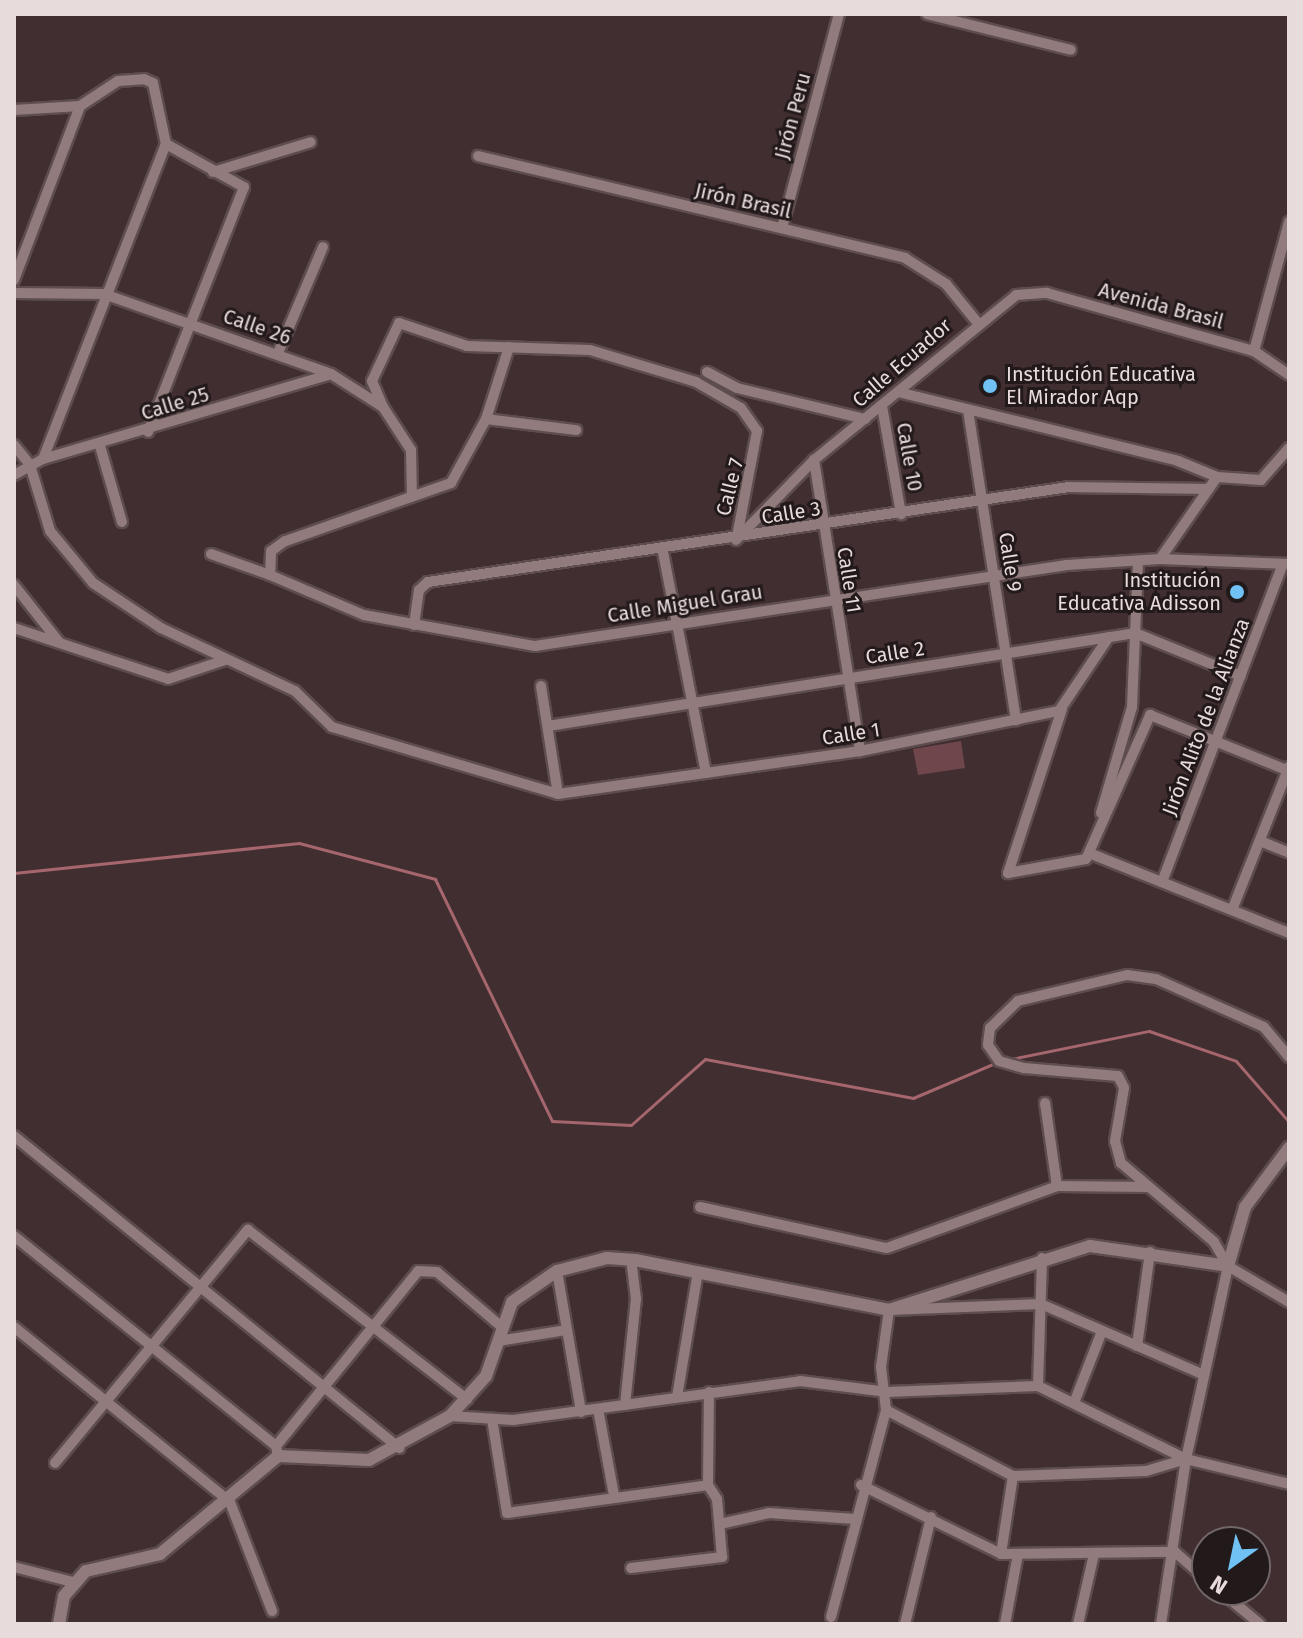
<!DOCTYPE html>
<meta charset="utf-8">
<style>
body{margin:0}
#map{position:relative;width:1303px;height:1638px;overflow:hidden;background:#412e30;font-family:"Fira Sans",sans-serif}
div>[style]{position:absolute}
.green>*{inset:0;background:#6e464b}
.stream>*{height:3px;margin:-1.5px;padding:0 1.5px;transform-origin:1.5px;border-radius:1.5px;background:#a5666d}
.roads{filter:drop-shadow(2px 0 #5d4d4f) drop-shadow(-2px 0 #5d4d4f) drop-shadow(0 2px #5d4d4f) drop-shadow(0 -2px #5d4d4f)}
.minor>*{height:10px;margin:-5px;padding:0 5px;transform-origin:5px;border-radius:5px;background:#927b7d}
.tertiary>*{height:12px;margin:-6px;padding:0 6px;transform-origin:6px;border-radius:6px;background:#927b7d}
.dots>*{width:22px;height:22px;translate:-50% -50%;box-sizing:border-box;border:4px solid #22191a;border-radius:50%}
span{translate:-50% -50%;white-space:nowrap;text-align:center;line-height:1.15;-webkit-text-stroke:6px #22191a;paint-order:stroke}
.street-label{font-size:20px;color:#e8dbdc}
.poi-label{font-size:20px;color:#e8dbdc}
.left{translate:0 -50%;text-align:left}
.right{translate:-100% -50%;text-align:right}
.frame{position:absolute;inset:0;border:16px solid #e8dbdc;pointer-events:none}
.north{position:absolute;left:1191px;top:1526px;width:80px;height:80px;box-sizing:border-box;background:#22191a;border:2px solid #716768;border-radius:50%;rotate:213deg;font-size:22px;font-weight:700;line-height:32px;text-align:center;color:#e8dbdc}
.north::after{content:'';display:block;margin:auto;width:28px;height:36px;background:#70c1f4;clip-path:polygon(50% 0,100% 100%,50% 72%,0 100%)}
</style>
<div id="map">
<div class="green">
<div style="clip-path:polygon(961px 741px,965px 768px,918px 775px,913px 749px)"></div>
</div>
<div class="stream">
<div style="left:14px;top:873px;width:287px;rotate:-6deg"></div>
<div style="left:299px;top:843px;width:141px;rotate:14.8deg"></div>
<div style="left:435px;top:879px;width:269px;rotate:64.2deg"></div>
<div style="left:552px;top:1121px;width:79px;rotate:2.9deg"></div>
<div style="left:631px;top:1125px;width:99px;rotate:-41.7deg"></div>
<div style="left:705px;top:1059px;width:212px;rotate:10.6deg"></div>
<div style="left:913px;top:1098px;width:89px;rotate:-23.1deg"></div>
<div style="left:1006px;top:1060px;width:146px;rotate:-11.5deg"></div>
<div style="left:1149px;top:1031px;width:92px;rotate:19deg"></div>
<div style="left:1236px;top:1061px;width:81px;rotate:49deg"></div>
</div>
<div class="roads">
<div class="minor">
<div style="left:927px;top:14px;width:148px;rotate:14deg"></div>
<div style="left:14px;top:110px;width:66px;rotate:-3.5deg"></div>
<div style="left:80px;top:106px;width:45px;rotate:-33.3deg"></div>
<div style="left:118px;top:81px;width:26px;rotate:-4deg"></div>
<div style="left:144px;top:79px;width:10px;rotate:24deg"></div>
<div style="left:153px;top:83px;width:62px;rotate:78deg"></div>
<div style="left:166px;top:144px;width:89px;rotate:28.9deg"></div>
<div style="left:244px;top:187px;width:263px;rotate:111.4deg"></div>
<div style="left:478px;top:156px;width:439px;rotate:13.4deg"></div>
<div style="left:905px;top:258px;width:49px;rotate:32.4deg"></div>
<div style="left:946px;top:284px;width:49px;rotate:50.8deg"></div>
<div style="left:213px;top:172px;width:102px;rotate:-17deg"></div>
<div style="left:782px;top:228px;width:221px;rotate:-75.1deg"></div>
<div style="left:14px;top:280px;width:186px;rotate:-69.2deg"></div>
<div style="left:14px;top:293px;width:90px;rotate:0.6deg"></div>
<div style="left:104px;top:294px;width:241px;rotate:19.4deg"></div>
<div style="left:331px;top:374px;width:62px;rotate:32.4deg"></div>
<div style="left:383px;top:407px;width:51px;rotate:56.9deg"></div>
<div style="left:411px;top:450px;width:46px;rotate:88.8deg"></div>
<div style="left:509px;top:347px;width:76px;rotate:107.7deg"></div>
<div style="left:486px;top:419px;width:73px;rotate:118.7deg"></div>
<div style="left:451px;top:483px;width:176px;rotate:160.7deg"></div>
<div style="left:285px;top:541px;width:17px;rotate:144deg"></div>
<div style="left:271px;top:551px;width:24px;rotate:92deg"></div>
<div style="left:270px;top:575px;width:102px;rotate:23.1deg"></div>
<div style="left:364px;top:615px;width:174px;rotate:10.3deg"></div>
<div style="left:535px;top:646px;width:538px;rotate:-8.66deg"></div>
<div style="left:1067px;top:565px;width:93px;rotate:-3.7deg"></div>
<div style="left:1160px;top:559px;width:129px;rotate:2.2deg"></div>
<div style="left:1254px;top:351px;width:134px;rotate:-74.8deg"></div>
<div style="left:278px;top:353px;width:115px;rotate:-67deg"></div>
<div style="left:707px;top:372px;width:34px;rotate:28deg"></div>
<div style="left:737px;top:388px;width:132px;rotate:13.6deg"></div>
<div style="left:898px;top:392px;width:288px;rotate:13.8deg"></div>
<div style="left:1178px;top:461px;width:42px;rotate:22.3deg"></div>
<div style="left:882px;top:406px;width:110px;rotate:80deg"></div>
<div style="left:383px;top:407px;width:28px;rotate:-113deg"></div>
<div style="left:372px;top:381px;width:64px;rotate:-65deg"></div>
<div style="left:399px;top:323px;width:72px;rotate:18.7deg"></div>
<div style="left:467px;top:346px;width:123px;rotate:1.9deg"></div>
<div style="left:590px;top:350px;width:111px;rotate:16.8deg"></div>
<div style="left:696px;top:382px;width:52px;rotate:30deg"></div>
<div style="left:741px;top:408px;width:28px;rotate:55deg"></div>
<div style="left:757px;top:431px;width:108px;rotate:100.7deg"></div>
<div style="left:968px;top:410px;width:314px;rotate:81.2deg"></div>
<div style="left:486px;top:419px;width:91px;rotate:7deg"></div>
<div style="left:14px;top:445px;width:26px;rotate:51deg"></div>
<div style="left:30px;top:465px;width:69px;rotate:73.1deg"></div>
<div style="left:50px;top:531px;width:67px;rotate:50.4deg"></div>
<div style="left:93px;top:583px;width:82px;rotate:33.5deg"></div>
<div style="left:161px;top:628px;width:148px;rotate:25.2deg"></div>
<div style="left:295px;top:691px;width:52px;rotate:44.2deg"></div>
<div style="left:332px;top:727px;width:236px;rotate:16.5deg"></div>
<div style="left:558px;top:794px;width:305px;rotate:-8.1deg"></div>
<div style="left:860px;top:751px;width:203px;rotate:-11.4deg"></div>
<div style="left:1059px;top:711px;width:89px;rotate:-56deg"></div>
<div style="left:100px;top:446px;width:79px;rotate:73.9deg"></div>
<div style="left:43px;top:459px;width:338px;rotate:-68.7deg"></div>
<div style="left:814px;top:460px;width:295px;rotate:81deg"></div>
<div style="left:14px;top:475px;width:33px;rotate:-29deg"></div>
<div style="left:43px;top:459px;width:300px;rotate:-16.4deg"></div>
<div style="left:736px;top:540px;width:112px;rotate:-45.7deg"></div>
<div style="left:814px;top:460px;width:261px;rotate:-39.2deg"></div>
<div style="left:1016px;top:295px;width:31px;rotate:-4deg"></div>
<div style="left:1047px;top:293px;width:215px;rotate:15.7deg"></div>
<div style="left:1254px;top:351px;width:42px;rotate:34.4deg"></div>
<div style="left:663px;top:552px;width:225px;rotate:79deg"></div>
<div style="left:211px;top:554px;width:63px;rotate:19.6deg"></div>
<div style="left:1160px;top:559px;width:100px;rotate:-55.2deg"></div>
<div style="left:1217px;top:477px;width:44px;rotate:3.9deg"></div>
<div style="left:1261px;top:480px;width:43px;rotate:-48.8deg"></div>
<div style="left:14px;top:585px;width:73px;rotate:51.7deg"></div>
<div style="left:414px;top:625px;width:35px;rotate:-82deg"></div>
<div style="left:419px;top:590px;width:12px;rotate:-42deg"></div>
<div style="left:428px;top:582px;width:648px;rotate:-8.43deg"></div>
<div style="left:1069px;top:487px;width:138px;rotate:0.8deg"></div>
<div style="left:14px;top:628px;width:162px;rotate:18.3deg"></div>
<div style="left:168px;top:679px;width:60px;rotate:-18.4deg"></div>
<div style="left:541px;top:686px;width:109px;rotate:81.1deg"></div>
<div style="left:1062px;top:709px;width:173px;rotate:108.2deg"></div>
<div style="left:1008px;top:873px;width:79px;rotate:-10.2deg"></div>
<div style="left:1086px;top:859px;width:158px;rotate:-66deg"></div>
<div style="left:1150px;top:715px;width:150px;rotate:21.9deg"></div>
<div style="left:548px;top:726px;width:594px;rotate:-9deg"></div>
<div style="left:1135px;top:633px;width:114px;rotate:22.1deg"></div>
<div style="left:1101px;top:813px;width:110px;rotate:-73.7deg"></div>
<div style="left:1132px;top:707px;width:141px;rotate:-87.6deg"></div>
<div style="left:1260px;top:841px;width:31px;rotate:22deg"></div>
<div style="left:1089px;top:853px;width:215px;rotate:21.8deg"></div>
<div style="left:1162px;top:882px;width:340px;rotate:-69.2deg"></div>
<div style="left:1232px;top:910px;width:154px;rotate:-68.3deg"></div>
<div style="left:1289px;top:1057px;width:39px;rotate:-130deg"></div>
<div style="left:1264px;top:1027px;width:118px;rotate:-156deg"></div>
<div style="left:1156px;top:979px;width:29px;rotate:-172deg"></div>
<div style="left:1127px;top:975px;width:112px;rotate:166.6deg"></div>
<div style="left:1018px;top:1001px;width:39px;rotate:136deg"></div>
<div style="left:990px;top:1028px;width:17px;rotate:97deg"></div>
<div style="left:988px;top:1045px;width:19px;rotate:55deg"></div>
<div style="left:999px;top:1061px;width:26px;rotate:16deg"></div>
<div style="left:1024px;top:1068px;width:94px;rotate:4.9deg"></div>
<div style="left:1118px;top:1076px;width:13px;rotate:63deg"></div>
<div style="left:1124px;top:1088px;width:54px;rotate:99.6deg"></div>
<div style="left:1115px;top:1141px;width:23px;rotate:75deg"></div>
<div style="left:1121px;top:1163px;width:122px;rotate:40.3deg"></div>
<div style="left:1214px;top:1242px;width:28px;rotate:60deg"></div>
<div style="left:1228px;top:1266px;width:71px;rotate:30.5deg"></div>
<div style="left:1045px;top:1103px;width:84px;rotate:81.8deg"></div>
<div style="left:14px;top:1136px;width:496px;rotate:39deg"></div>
<div style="left:700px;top:1207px;width:191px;rotate:12.4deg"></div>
<div style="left:887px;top:1248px;width:181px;rotate:-20deg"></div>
<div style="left:1057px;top:1186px;width:91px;rotate:0.6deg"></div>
<div style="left:14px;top:1236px;width:336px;rotate:38.7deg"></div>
<div style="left:276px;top:1446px;width:10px;rotate:79deg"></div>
<div style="left:557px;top:1271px;width:143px;rotate:80.3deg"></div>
<div style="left:14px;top:1327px;width:278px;rotate:39deg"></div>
<div style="left:230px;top:1502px;width:117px;rotate:68.9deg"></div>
<div style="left:498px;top:1341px;width:70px;rotate:-9.1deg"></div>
<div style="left:1137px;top:1346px;width:95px;rotate:-82.1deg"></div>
<div style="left:1038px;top:1386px;width:128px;rotate:-88.2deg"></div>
<div style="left:677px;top:1397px;width:127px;rotate:-80.5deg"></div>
<div style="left:1074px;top:1403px;width:77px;rotate:-68.7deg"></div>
<div style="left:625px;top:1405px;width:107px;rotate:-84.1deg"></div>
<div style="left:636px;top:1299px;width:39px;rotate:-97deg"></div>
<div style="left:598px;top:1409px;width:87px;rotate:79.5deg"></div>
<div style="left:886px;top:1410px;width:143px;rotate:27.5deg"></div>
<div style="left:1013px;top:1476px;width:133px;rotate:-2.2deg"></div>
<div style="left:1146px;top:1471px;width:42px;rotate:-16.7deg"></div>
<div style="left:450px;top:1416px;width:63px;rotate:3.6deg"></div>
<div style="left:513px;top:1420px;width:290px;rotate:-7.7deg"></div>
<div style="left:800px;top:1381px;width:88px;rotate:7.2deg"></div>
<div style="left:887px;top:1392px;width:151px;rotate:-2.3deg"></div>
<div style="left:1038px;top:1386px;width:165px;rotate:26.3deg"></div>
<div style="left:1186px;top:1459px;width:106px;rotate:13.6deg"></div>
<div style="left:492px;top:1419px;width:95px;rotate:80.9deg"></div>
<div style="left:507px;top:1513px;width:203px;rotate:-7.9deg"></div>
<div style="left:276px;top:1446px;width:225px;rotate:-50.9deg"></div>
<div style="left:418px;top:1271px;width:19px;rotate:3deg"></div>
<div style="left:437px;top:1272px;width:87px;rotate:40.3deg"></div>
<div style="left:55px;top:1463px;width:303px;rotate:-50.4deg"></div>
<div style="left:248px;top:1230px;width:277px;rotate:37.7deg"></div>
<div style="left:861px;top:1485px;width:156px;rotate:26.2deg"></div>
<div style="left:1001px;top:1554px;width:174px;rotate:-0.7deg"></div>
<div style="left:1175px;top:1552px;width:43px;rotate:41.2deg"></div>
<div style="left:720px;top:1524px;width:50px;rotate:-12.7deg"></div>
<div style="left:769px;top:1513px;width:86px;rotate:4deg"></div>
<div style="left:1001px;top:1554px;width:79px;rotate:-81.3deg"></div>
<div style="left:14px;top:1567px;width:61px;rotate:14.3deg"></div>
<div style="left:631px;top:1568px;width:92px;rotate:-6.9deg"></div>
<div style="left:722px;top:1557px;width:58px;rotate:-94.9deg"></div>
<div style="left:717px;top:1499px;width:17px;rotate:-123deg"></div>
<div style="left:708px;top:1485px;width:93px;rotate:-89.4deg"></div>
<div style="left:1219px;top:1590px;width:53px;rotate:39.7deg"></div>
<div style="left:831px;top:1617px;width:214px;rotate:-75.1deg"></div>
<div style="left:886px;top:1410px;width:43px;rotate:-96.6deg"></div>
<div style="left:881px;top:1367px;width:58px;rotate:-82deg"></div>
<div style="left:889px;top:1310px;width:152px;rotate:-2.3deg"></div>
<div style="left:1041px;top:1304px;width:178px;rotate:23.5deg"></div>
<div style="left:905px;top:1624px;width:110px;rotate:-76.3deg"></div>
<div style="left:1005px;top:1624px;width:71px;rotate:-79.5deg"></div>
<div style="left:1078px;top:1624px;width:72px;rotate:-77.1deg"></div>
<div style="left:1161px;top:1624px;width:167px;rotate:-81.4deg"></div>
<div style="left:1186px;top:1459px;width:198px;rotate:-77.7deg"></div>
</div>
<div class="tertiary">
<div style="left:59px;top:1624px;width:28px;rotate:-80deg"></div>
<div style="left:64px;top:1596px;width:33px;rotate:-49deg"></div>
<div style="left:86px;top:1571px;width:76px;rotate:-12.9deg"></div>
<div style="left:160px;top:1554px;width:153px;rotate:-39.7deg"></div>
<div style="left:278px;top:1456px;width:91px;rotate:2.5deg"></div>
<div style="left:369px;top:1460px;width:92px;rotate:-28.5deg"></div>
<div style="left:450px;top:1416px;width:54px;rotate:-48deg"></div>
<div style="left:486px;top:1376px;width:78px;rotate:-70.6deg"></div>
<div style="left:512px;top:1302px;width:55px;rotate:-34.6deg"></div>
<div style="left:557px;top:1271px;width:52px;rotate:-14.6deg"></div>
<div style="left:607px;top:1258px;width:28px;rotate:4deg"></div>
<div style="left:635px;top:1260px;width:259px;rotate:11.1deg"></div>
<div style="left:889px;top:1310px;width:211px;rotate:-17.7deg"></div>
<div style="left:1090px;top:1246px;width:139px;rotate:8.2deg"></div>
<div style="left:1228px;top:1266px;width:61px;rotate:-73.9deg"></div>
<div style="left:1245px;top:1207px;width:74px;rotate:-53.3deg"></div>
</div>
</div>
<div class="dots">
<div style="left:990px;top:386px;background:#70c1f4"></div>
<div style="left:1237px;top:592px;background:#70c1f4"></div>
</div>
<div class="street-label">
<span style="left:793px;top:116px;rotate:-75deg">Jirón Peru</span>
<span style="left:743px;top:201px;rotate:13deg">Jirón Brasil</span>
<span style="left:1161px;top:306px;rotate:15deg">Avenida Brasil</span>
<span style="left:257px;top:327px;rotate:19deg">Calle 26</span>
<span style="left:902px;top:363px;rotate:-41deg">Calle Ecuador</span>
<span style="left:175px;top:404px;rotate:-17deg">Calle 25</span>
<span style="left:909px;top:457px;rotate:80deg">Calle 10</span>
<span style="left:730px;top:487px;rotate:-76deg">Calle 7</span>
<span style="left:791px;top:513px;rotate:-9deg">Calle 3</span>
<span style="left:1010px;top:562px;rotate:81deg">Calle 9</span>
<span style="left:849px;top:580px;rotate:81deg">Calle 11</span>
<span style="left:685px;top:604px;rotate:-9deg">Calle Miguel Grau</span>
<span style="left:895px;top:653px;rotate:-9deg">Calle 2</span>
<span style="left:1206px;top:717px;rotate:-69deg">Jirón Alito de la Alianza</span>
<span style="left:851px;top:734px;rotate:-9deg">Calle 1</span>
</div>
<div class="poi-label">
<span class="left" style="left:1006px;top:386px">Institución Educativa<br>El Mirador Aqp</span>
<span class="right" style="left:1221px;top:592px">Institución<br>Educativa Adisson</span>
</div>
<div class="frame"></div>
<div class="north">N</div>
</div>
